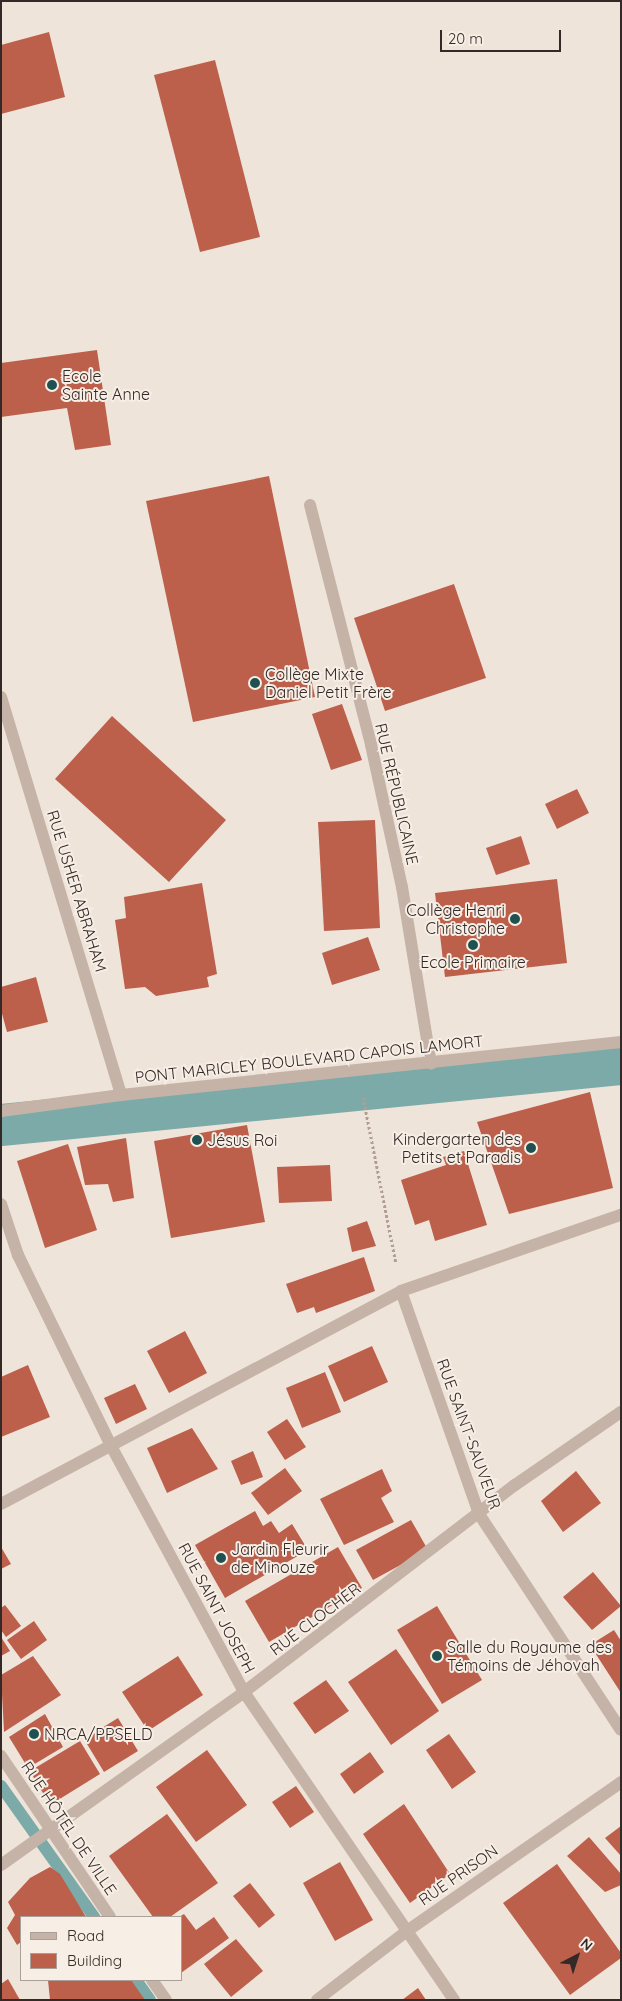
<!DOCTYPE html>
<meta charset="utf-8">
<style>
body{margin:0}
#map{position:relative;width:622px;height:2001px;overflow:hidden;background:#efe4da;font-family:Quicksand,sans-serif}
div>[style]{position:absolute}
.stream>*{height:12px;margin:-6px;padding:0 6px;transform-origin:6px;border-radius:6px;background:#7baaa9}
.canal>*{height:42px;margin:-21px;padding:0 21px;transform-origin:21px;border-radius:21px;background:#7baaa9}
.building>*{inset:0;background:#bc5f4b}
.path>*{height:3px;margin-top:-1.5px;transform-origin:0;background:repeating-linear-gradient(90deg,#b19d91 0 2.5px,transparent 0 5px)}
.minor>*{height:12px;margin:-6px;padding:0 6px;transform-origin:6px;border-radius:6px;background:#c6b3a7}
.dots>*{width:14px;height:14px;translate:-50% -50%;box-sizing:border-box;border:2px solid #f7eee6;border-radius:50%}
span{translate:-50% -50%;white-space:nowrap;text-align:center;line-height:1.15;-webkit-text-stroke:4px #f7eee6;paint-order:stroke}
.poi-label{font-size:16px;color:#332a27}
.left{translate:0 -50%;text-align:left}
.right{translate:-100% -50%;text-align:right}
.street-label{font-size:16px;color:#332a27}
.frame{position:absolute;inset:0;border:2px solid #332a27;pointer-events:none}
.legend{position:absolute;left:20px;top:1916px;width:162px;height:65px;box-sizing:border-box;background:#f7eee6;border:1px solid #a9a09a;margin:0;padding:6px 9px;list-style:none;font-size:15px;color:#332a27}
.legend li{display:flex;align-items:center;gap:10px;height:25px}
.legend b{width:25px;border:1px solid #a9a09a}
.north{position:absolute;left:552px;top:1931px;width:50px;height:50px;-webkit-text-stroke:4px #f7eee6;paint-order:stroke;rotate:40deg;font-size:14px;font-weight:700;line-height:20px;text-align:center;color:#332a27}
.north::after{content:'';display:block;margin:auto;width:18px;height:22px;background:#332a27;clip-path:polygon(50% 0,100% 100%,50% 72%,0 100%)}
.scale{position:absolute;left:440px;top:30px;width:121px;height:22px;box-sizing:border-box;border:2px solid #332a27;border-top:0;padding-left:6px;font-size:15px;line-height:18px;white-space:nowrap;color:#332a27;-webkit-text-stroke:4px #f7eee6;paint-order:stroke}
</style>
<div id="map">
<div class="stream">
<div style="left:1px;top:1786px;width:161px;rotate:54.6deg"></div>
<div style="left:136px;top:1980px;width:24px;rotate:55deg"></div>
</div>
<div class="canal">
<div style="left:1px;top:1125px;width:623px;rotate:-5.62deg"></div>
</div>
<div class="building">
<div style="clip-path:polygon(49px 32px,65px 97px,1px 114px,1px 45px)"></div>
<div style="clip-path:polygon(215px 60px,260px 237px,200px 252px,154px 75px)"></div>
<div style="clip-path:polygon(97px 350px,111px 445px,75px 450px,67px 408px,1px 417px,1px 363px)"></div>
<div style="clip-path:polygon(269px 476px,315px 697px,193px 722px,146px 501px)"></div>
<div style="clip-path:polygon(454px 584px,486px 678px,385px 711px,354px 618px)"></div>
<div style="clip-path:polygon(342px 704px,362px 760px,331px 770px,312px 714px)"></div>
<div style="clip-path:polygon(112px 716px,226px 820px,169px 882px,55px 779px)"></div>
<div style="clip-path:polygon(577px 789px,589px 813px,557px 829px,545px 804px)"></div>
<div style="clip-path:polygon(375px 820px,380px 928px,324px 931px,318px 822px)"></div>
<div style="clip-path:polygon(521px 836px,530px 864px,496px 875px,486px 848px)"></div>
<div style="clip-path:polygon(557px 879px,567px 963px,445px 977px,435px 893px)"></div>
<div style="clip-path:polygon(202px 883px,217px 974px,207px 977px,209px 987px,156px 996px,145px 987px,125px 989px,115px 920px,126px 918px,124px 897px)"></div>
<div style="clip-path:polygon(368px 937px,380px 970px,332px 985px,322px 953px)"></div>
<div style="clip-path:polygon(36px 977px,48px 1022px,7px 1032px,1px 1010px,1px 987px)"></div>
<div style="clip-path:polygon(590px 1092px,613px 1188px,509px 1214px,477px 1122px)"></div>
<div style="clip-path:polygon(247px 1125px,265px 1222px,171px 1238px,154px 1141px)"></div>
<div style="clip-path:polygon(126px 1138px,134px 1198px,113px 1202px,108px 1184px,85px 1185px,77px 1147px)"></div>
<div style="clip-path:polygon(68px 1144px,97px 1230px,45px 1248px,17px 1161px)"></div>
<div style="clip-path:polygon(464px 1151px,487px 1225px,435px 1241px,429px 1220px,415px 1225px,401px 1180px,446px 1165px,443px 1157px)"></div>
<div style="clip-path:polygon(330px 1165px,332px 1201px,279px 1203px,277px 1167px)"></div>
<div style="clip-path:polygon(367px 1221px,376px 1246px,352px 1252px,347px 1228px)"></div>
<div style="clip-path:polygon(364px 1257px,375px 1291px,316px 1313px,314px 1307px,297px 1313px,286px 1284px)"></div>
<div style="clip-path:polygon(185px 1331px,207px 1373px,169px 1393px,147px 1351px)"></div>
<div style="clip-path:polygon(372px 1346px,388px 1382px,344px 1402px,328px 1366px)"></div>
<div style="clip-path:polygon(28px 1365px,50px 1417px,1px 1437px,1px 1377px)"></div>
<div style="clip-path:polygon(325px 1372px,341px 1412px,302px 1428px,286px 1388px)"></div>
<div style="clip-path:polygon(135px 1384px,147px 1409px,116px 1424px,104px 1398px)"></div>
<div style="clip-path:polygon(287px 1419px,306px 1447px,285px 1460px,267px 1432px)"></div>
<div style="clip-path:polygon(192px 1428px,218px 1469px,167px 1493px,147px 1448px)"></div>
<div style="clip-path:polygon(253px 1451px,263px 1477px,241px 1485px,231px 1461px)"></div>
<div style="clip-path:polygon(285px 1468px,302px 1491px,268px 1515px,251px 1493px)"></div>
<div style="clip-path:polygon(382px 1469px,392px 1491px,381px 1498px,394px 1522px,344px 1545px,320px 1499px)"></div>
<div style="clip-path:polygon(576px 1471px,601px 1503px,563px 1532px,541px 1501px)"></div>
<div style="clip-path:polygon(255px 1511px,263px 1526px,271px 1521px,279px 1533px,292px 1524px,308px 1550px,225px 1598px,195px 1545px)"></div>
<div style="clip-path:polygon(411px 1520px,428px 1550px,373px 1580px,356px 1550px)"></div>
<div style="clip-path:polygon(1px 1547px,11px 1564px,1px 1569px)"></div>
<div style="clip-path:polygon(338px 1547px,362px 1588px,269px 1642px,245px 1601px)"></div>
<div style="clip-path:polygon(593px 1572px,621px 1606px,592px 1630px,563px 1597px)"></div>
<div style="clip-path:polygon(5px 1605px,21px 1626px,6px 1637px,1px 1630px,1px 1608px)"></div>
<div style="clip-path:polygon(437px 1606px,482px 1680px,442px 1704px,397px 1630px)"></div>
<div style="clip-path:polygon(34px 1621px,47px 1640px,21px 1659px,7px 1640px)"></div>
<div style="clip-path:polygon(614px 1630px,621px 1641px,621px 1693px,590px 1645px)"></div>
<div style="clip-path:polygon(1px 1637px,10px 1651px,1px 1656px)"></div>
<div style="clip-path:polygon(396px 1649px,439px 1711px,391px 1745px,348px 1682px)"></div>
<div style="clip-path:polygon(33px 1656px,61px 1695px,4px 1732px,1px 1675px)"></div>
<div style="clip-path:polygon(178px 1656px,203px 1695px,148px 1731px,122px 1692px)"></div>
<div style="clip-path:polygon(326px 1680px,349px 1711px,315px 1734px,293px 1703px)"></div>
<div style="clip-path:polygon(45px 1714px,63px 1747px,28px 1768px,9px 1737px)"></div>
<div style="clip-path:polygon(118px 1718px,138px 1751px,104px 1772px,84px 1739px)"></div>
<div style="clip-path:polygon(449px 1734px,476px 1772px,452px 1789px,426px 1750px)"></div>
<div style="clip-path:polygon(80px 1741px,100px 1774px,50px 1805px,30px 1771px)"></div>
<div style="clip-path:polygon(207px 1750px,247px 1805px,196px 1842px,156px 1787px)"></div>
<div style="clip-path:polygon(370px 1752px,384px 1772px,354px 1794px,340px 1774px)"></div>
<div style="clip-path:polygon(296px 1786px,314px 1812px,290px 1828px,272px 1802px)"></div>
<div style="clip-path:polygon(404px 1804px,450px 1874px,410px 1903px,363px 1834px)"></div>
<div style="clip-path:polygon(167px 1814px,218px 1883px,170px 1917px,153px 1917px,109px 1856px)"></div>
<div style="clip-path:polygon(621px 1826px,621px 1856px,605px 1838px)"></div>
<div style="clip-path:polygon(589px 1837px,621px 1874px,621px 1885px,605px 1892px,567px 1856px)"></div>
<div style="clip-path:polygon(340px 1862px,373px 1920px,335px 1941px,303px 1883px)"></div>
<div style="clip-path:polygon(557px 1864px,621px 1953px,621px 1958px,570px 1995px,503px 1903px)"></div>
<div style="clip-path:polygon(50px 1867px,60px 1874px,86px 1917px,21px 1917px,21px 1942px,17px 1945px,7px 1928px,15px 1915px,8px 1902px,30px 1878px)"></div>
<div style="clip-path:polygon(250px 1883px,275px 1915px,259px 1928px,233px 1896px)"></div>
<div style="clip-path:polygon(184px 1914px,196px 1930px,214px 1917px,229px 1938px,181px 1973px,179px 1917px)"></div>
<div style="clip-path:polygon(236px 1939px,263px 1971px,231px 1997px,204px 1964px)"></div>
<div style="clip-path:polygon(8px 1979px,20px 2000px,1px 2000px,1px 1984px)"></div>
<div style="clip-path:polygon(48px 1980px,131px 1980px,145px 2000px,50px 2000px)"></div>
<div style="clip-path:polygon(418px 1988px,426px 2000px,402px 2000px)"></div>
</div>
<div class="path">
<div style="left:363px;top:1097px;width:169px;rotate:78.8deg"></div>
</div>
<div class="minor">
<div style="left:310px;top:505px;width:248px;rotate:75.7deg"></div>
<div style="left:371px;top:745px;width:145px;rotate:77.7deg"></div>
<div style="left:402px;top:887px;width:179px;rotate:80.7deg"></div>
<div style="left:1px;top:697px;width:416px;rotate:73.2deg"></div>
<div style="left:1px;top:1111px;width:121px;rotate:-7.6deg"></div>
<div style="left:121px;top:1095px;width:503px;rotate:-6.05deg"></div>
<div style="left:1px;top:1204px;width:54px;rotate:71.6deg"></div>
<div style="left:18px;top:1255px;width:210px;rotate:64deg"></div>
<div style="left:110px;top:1444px;width:282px;rotate:61.6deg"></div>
<div style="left:244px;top:1692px;width:373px;rotate:55.7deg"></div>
<div style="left:401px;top:1291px;width:236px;rotate:70.7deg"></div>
<div style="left:479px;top:1514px;width:258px;rotate:56.7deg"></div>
<div style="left:1px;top:1504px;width:453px;rotate:-28deg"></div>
<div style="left:401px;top:1291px;width:233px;rotate:-19.1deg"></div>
<div style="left:1px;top:1756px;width:194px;rotate:55.9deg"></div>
<div style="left:1px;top:1865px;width:298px;rotate:-35.4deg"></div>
<div style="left:244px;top:1692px;width:341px;rotate:-37.4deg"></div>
<div style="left:515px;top:1485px;width:129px;rotate:-34.6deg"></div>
<div style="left:152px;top:1980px;width:24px;rotate:55deg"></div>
<div style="left:317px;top:2000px;width:113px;rotate:-37.5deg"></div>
<div style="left:407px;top:1931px;width:261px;rotate:-34.8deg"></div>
</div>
<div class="dots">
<div style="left:52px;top:385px;background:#205151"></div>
<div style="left:255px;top:683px;background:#205151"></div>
<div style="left:515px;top:919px;background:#205151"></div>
<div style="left:473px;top:945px;background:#205151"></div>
<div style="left:197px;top:1140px;background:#205151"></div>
<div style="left:531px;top:1148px;background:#205151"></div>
<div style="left:221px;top:1558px;background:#205151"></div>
<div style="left:437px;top:1656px;background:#205151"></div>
<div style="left:34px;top:1734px;background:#205151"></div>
</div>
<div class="poi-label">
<span class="left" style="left:62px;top:385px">Ecole<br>Sainte Anne</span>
<span class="left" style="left:265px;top:683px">Collège Mixte<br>Daniel Petit Frère</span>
<span class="right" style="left:505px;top:919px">Collège Henri<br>Christophe</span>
<span style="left:473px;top:962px">Ecole Primaire</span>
<span class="right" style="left:521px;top:1148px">Kindergarten des<br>Petits et Paradis</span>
<span class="left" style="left:207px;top:1140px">Jésus Roi</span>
<span class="left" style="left:231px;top:1558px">Jardin Fleurir<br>de Minouze</span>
<span class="left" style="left:447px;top:1656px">Salle du Royaume des<br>Témoins de Jéhovah</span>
<span class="left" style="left:44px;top:1734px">NRCA/PPSELD</span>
</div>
<div class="street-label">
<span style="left:397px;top:794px;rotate:77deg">RUE RÉPUBLICAINE</span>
<span style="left:77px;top:891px;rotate:73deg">RUE USHER ABRAHAM</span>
<span style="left:309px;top:1059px;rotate:-6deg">PONT MARICLEY BOULEVARD CAPOIS LAMORT</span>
<span style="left:469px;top:1434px;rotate:70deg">RUE SAINT-SAUVEUR</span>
<span style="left:217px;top:1608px;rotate:62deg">RUE SAINT JOSEPH</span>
<span style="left:315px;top:1619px;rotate:-37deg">RUE CLOCHER</span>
<span style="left:69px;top:1828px;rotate:56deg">RUE HÔTEL DE VILLE</span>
<span style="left:458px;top:1875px;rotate:-35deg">RUE PRISON</span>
</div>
<div class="frame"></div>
<ul class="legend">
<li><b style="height:6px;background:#c6b3a7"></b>Road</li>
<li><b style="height:14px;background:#bc5f4b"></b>Building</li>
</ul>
<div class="north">N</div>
<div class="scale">20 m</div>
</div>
